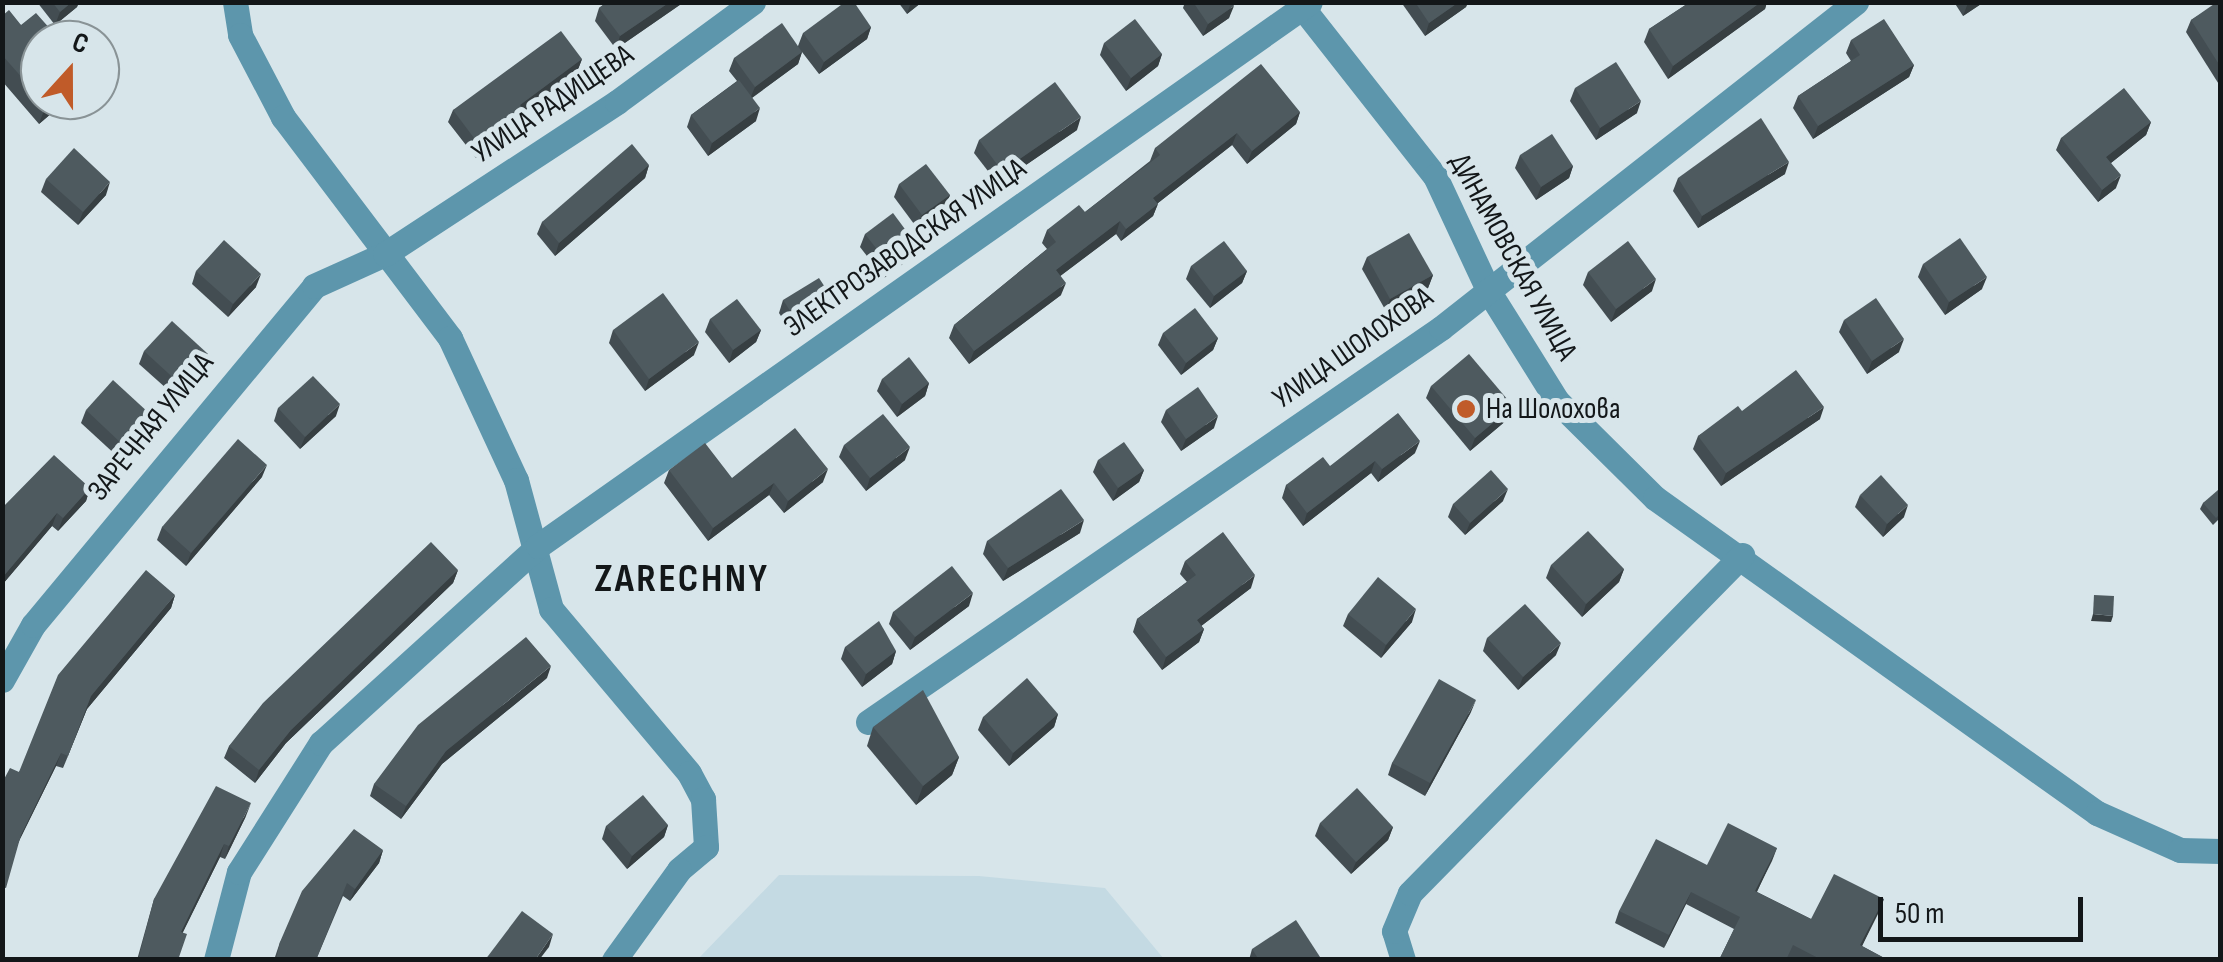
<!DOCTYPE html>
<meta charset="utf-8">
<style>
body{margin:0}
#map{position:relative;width:2223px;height:962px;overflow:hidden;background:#d7e5ea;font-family:"Sofia Sans Condensed",sans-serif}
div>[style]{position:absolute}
.built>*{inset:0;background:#c4dae3}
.minor>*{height:25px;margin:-12.5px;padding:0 12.5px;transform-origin:12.5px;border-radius:12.5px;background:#5d96ac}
.wall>*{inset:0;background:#434d52}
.shaded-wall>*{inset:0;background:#373f42}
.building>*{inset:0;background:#4e5a5f}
.dots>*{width:28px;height:28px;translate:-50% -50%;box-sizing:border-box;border:5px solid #d7e5ea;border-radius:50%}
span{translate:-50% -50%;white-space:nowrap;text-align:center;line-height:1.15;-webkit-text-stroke:10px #d7e5ea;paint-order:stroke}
.street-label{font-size:30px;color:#131719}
.poi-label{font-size:30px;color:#131719}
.left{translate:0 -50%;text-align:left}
.district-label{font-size:40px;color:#131719;font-weight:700;letter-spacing:2.5px}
.frame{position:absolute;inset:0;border:5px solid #131719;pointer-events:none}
.north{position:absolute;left:20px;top:20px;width:100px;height:100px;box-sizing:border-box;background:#d7e5ea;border:2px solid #899396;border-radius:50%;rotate:21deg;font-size:28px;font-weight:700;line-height:40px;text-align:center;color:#131719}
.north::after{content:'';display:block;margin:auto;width:35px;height:45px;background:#c05b29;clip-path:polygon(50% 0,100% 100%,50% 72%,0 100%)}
.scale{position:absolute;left:1878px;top:897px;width:205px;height:45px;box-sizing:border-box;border:5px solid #131719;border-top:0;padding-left:12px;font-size:30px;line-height:35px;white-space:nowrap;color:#131719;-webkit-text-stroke:8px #d7e5ea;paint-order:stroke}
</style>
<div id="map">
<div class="built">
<div style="clip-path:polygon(779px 875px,979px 876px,1105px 888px,1164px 959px,698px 959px)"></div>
</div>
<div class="minor">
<div style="left:235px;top:2px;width:33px;rotate:81deg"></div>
<div style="left:240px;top:35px;width:93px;rotate:62.3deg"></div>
<div style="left:283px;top:117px;width:277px;rotate:52.9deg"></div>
<div style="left:450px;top:338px;width:157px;rotate:65.1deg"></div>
<div style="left:516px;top:480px;width:134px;rotate:74.8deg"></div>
<div style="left:551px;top:609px;width:214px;rotate:49.9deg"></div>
<div style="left:689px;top:773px;width:30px;rotate:62deg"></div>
<div style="left:703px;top:799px;width:48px;rotate:86.4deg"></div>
<div style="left:706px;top:847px;width:35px;rotate:140deg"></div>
<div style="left:679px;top:870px;width:111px;rotate:125.8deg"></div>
<div style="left:1298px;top:2px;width:221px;rotate:51.8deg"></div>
<div style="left:1435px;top:176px;width:128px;rotate:65deg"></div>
<div style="left:1489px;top:292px;width:128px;rotate:58deg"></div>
<div style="left:1557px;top:401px;width:138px;rotate:44.7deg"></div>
<div style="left:1655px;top:498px;width:543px;rotate:35.48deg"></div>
<div style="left:2097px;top:813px;width:91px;rotate:24deg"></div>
<div style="left:2180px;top:850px;width:40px;rotate:1.4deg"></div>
<div style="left:2px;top:680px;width:63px;rotate:-60.6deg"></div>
<div style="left:33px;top:625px;width:440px;rotate:-50.3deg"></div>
<div style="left:314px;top:286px;width:78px;rotate:-24.3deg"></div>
<div style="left:385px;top:254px;width:277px;rotate:-33.2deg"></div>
<div style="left:617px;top:102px;width:169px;rotate:-36.3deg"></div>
<div style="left:868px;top:722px;width:695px;rotate:-34.51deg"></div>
<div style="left:1441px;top:328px;width:528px;rotate:-38.15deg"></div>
<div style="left:216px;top:960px;width:91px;rotate:-75.4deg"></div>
<div style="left:239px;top:872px;width:153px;rotate:-57.6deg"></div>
<div style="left:321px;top:743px;width:293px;rotate:-42.2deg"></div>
<div style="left:538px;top:546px;width:944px;rotate:-35.17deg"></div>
<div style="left:1403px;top:960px;width:30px;rotate:-107deg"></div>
<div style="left:1394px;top:931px;width:41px;rotate:-67.2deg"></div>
<div style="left:1410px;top:893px;width:474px;rotate:-45.5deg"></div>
</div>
<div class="wall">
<div style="clip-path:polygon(37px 2px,79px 2px,77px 7px,55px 25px)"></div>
<div style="clip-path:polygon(607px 2px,684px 2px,616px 49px,595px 21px,599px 8px)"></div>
<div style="clip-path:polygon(898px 2px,922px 2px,907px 14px)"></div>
<div style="clip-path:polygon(1185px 2px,1232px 2px,1229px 18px,1203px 36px,1183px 8px)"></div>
<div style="clip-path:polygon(1401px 2px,1468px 2px,1466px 7px,1425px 36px)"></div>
<div style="clip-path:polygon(1690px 2px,1767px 2px,1765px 9px,1668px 79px,1644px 42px,1649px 29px)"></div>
<div style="clip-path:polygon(1954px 2px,1984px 2px,1963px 16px)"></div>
<div style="clip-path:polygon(2220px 2px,2220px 86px,2186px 32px,2191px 20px)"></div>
<div style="clip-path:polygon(2px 16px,21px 25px,40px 40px,40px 100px,67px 100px,39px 124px,2px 81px)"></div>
<div style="clip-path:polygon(871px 27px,867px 39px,819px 74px,802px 52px,798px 64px,752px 98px,756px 121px,708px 156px,687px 127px,691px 115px,737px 81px,729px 71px,734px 58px,798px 46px,803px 33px)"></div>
<div style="clip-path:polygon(1851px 40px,1914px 65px,1909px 77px,1813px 139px,1793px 108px,1798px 96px,1851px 61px,1846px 53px)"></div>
<div style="clip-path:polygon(1104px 43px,1162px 54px,1158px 66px,1126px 91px,1100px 55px)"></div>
<div style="clip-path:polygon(582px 59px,577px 72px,524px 111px,520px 124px,476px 158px,448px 122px,453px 110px)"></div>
<div style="clip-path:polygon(1575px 88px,1637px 113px,1596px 140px,1570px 101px)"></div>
<div style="clip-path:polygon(1300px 112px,1296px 124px,1247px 164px,1232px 145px,1158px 203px,1153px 216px,1121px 241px,1116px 234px,1060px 276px,1061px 295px,969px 364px,949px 338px,954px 325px,1047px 249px,1042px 243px,1047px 230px,1085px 212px,1150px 161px,1155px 148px)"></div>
<div style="clip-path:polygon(2151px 122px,2146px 135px,2111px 163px,2116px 188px,2098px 202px,2056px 150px,2061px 138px)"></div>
<div style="clip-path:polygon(1077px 130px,998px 184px,974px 153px,979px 140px)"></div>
<div style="clip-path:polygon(1520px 155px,1573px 166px,1569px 178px,1536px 200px,1515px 168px)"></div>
<div style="clip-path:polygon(649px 165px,645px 178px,555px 256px,537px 234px,542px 222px)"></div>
<div style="clip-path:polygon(1785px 174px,1698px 228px,1673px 191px,1678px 178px)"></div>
<div style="clip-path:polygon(46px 179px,106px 195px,78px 225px,41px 192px)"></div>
<div style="clip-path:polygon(899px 184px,950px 195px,945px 207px,917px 228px,894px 197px)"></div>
<div style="clip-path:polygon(865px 234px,916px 244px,912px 257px,884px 278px,860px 247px)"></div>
<div style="clip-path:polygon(1367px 257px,1433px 275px,1428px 288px,1386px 311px,1362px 269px)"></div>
<div style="clip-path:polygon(1923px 264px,1982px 289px,1945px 315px,1918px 277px)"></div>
<div style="clip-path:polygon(1191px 266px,1247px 271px,1242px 283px,1210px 308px,1186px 279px)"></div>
<div style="clip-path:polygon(196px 271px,256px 287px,228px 317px,192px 284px)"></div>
<div style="clip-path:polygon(1588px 272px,1652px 291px,1611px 322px,1583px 285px)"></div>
<div style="clip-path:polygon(783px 300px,829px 314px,794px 336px,779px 313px)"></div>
<div style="clip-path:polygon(710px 319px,761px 330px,756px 342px,729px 363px,705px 332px)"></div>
<div style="clip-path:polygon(1844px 320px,1899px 352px,1867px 374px,1839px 332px)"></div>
<div style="clip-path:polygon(613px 330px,694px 355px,645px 391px,609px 343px)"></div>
<div style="clip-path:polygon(1163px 333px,1218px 338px,1213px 350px,1181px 375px,1158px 345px)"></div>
<div style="clip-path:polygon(144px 351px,204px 367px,176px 397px,139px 364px)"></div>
<div style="clip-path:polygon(882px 379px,929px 383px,925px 396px,897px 417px,877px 391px)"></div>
<div style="clip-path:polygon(1431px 386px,1513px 406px,1508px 419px,1470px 451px,1426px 398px)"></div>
<div style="clip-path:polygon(278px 408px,336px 416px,300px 449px,274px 421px)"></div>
<div style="clip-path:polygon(86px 410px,146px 426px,118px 457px,81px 423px)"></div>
<div style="clip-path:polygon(1166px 410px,1214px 428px,1181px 451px,1161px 422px)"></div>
<div style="clip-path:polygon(1742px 411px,1820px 419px,1721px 486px,1693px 449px,1698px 436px)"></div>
<div style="clip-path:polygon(844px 445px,905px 460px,866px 491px,839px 457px)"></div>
<div style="clip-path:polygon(1415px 453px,1378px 482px,1371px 473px,1303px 526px,1282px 498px,1286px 485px,1330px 466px)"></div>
<div style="clip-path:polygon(1098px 460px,1144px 470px,1139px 482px,1113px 501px,1093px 472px)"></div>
<div style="clip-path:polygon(669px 470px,732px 478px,823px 482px,784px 513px,769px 495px,708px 541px,664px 483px)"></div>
<div style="clip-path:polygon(262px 477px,186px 566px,157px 540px,162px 527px)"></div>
<div style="clip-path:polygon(90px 488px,86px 501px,58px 531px,52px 526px,2px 585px,2px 508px)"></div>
<div style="clip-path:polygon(2220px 493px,2220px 518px,2213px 525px,2200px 509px,2203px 503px)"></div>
<div style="clip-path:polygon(1860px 495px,1904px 517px,1883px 537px,1855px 507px)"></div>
<div style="clip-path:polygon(1503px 501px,1465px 535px,1448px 517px,1453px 504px)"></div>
<div style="clip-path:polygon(1080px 533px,1003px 581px,983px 554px,987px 541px)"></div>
<div style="clip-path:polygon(1185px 561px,1251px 588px,1201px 626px,1204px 629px,1199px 642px,1162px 670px,1133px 632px,1137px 619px,1187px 582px,1180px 574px)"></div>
<div style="clip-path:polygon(1551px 565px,1624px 569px,1619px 582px,1582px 617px,1546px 578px)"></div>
<div style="clip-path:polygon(458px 570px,453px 583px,286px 743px,255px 783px,224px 758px,229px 746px)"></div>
<div style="clip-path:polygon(175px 595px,171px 608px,87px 709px,63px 768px,56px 766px,18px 843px,2px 896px,2px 783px,19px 772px)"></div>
<div style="clip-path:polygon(969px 606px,910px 650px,889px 624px,893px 612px)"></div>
<div style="clip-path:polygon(1348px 614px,1412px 622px,1381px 658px,1343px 626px)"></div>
<div style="clip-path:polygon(1487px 638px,1556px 655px,1518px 690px,1483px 651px)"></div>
<div style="clip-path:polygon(845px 647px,896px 651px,892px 664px,862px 687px,841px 659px)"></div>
<div style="clip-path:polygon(547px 678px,442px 764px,401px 819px,370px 796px,374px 784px)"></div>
<div style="clip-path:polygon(1471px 712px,1425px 796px,1388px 775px,1392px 763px)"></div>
<div style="clip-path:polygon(1058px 714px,1054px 727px,1009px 766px,978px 730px,983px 717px)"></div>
<div style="clip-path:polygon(873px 727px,959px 757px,952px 775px,916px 805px,867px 746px)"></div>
<div style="clip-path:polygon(246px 816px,225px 859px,220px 857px,183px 932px,178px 960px,137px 960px,154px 899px)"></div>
<div style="clip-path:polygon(1320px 823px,1393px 827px,1388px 840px,1351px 874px,1315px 836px)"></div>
<div style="clip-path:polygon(668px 825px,664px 837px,627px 869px,602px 839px,606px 826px)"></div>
<div style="clip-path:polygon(1777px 848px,1757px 892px,1811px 919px,1884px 899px,1862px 946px,1888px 960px,1792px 960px,1788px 958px,1788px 960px,1719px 960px,1734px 929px,1686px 904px,1664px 948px,1615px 923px,1619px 911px,1707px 865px)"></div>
<div style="clip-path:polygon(383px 850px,379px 863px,350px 901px,343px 896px,316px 960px,274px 960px,280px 942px)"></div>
<div style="clip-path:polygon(1252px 949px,1322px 960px,1249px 960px)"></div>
</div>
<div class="shaded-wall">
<div style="clip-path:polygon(72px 2px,79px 2px,77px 7px,55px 25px,60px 12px)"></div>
<div style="clip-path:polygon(670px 2px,684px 2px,616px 49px,620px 36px)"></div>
<div style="clip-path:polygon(911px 2px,922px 2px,907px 14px)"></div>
<div style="clip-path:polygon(1459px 2px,1468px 2px,1466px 7px,1425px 36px,1429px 23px)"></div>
<div style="clip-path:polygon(1761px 2px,1767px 2px,1765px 9px,1668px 79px,1673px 66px)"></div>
<div style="clip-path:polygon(1984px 2px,1963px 16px,1968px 3px)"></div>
<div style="clip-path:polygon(1234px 6px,1229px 18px,1203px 36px,1208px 24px)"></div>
<div style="clip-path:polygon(871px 27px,867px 39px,819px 74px,824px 62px)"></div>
<div style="clip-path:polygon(802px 52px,798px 64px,750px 99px,755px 87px)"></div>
<div style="clip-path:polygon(1162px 54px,1158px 66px,1126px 91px,1131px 78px)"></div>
<div style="clip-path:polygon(582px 59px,577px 72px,515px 118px,520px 105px)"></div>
<div style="clip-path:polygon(1914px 65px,1909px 77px,1813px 139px,1818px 126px)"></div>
<div style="clip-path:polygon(52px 100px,67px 100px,39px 124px,46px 105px)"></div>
<div style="clip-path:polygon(1641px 101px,1637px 113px,1596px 140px,1600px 128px)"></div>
<div style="clip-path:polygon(760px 108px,756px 121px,708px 156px,712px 143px)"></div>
<div style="clip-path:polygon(525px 111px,520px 124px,476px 158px,480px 146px)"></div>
<div style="clip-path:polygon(1300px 112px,1296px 124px,1247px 164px,1252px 151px)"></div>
<div style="clip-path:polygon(1081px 117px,1077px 130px,998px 184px,1002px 171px)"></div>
<div style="clip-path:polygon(2151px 122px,2146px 135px,2102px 170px,2106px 157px)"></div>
<div style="clip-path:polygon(1237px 133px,1232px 145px,1149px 210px,1153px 198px)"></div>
<div style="clip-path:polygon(1789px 162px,1785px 174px,1698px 228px,1702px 216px)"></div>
<div style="clip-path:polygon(649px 165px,645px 178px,555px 256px,559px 243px)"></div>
<div style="clip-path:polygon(1573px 166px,1569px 178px,1536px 200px,1541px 187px)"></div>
<div style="clip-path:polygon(2121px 175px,2116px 188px,2098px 202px,2102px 190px)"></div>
<div style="clip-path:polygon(110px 182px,106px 195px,78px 225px,83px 212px)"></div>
<div style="clip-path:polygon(950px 195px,945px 207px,917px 228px,922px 215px)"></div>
<div style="clip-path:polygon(1158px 204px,1153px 216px,1121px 241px,1126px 229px)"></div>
<div style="clip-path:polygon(1120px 221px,1116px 234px,1051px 283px,1056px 270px)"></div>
<div style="clip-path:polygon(916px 244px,912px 257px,884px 278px,889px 265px)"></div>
<div style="clip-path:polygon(1247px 271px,1242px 283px,1210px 308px,1214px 296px)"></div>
<div style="clip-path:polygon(261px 274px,256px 287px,228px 317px,233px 304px)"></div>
<div style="clip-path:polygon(1433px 275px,1428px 288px,1386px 311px,1390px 299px)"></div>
<div style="clip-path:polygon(1987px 277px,1982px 289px,1945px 315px,1949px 302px)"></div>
<div style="clip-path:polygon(1656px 279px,1652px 291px,1611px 322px,1616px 309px)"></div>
<div style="clip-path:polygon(1066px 283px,1061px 295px,969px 364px,974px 351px)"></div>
<div style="clip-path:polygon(834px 301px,829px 314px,794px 336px,798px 323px)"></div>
<div style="clip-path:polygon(761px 330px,756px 342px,729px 363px,733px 350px)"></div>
<div style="clip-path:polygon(1218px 338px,1213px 350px,1181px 375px,1186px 363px)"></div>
<div style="clip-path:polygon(1904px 339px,1899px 352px,1867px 374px,1872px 361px)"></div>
<div style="clip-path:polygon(699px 342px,694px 355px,645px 391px,649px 379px)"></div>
<div style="clip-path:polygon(208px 354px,204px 367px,176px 397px,180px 384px)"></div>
<div style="clip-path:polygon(929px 383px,925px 396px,897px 417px,902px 404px)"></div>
<div style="clip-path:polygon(340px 404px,336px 416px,300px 449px,305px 437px)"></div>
<div style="clip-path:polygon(1513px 406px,1508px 419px,1470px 451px,1475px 438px)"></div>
<div style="clip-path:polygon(1824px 407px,1820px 419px,1721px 486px,1726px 473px)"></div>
<div style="clip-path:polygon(150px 414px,146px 426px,118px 457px,122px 444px)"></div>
<div style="clip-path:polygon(1218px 416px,1214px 428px,1181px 451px,1186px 439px)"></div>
<div style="clip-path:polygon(1420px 441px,1415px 453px,1378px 482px,1382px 469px)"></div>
<div style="clip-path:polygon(910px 447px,905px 460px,866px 491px,870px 478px)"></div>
<div style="clip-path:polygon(1375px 461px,1371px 473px,1303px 526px,1307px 513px)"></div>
<div style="clip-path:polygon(267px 465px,262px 477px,186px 566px,191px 553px)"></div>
<div style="clip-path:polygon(828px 469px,823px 482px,784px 513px,788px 501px)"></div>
<div style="clip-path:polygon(1144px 470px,1139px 482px,1113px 501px,1118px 488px)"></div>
<div style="clip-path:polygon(774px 483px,769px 495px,708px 541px,713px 528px)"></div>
<div style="clip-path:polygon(90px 488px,86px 501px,58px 531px,63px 518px)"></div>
<div style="clip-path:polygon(1508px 489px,1503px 501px,1465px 535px,1470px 523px)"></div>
<div style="clip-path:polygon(1908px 505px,1904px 517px,1883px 537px,1887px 524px)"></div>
<div style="clip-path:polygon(57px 513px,52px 526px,2px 585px,2px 578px)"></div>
<div style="clip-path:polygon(1084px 520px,1080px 533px,1003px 581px,1008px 568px)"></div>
<div style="clip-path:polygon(1624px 569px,1619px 582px,1582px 617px,1586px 604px)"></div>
<div style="clip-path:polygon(458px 570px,453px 583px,286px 743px,255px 783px,259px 770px,291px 730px)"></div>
<div style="clip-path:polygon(1255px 575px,1251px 588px,1192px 633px,1197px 620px)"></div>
<div style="clip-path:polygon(973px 593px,969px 606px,910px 650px,915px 637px)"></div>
<div style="clip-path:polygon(175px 595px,171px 608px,87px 709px,63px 768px,91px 696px)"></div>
<div style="clip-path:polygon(1416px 609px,1412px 622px,1381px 658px,1386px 645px)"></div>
<div style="clip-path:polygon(2093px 614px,2113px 616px,2111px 622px,2091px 621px)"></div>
<div style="clip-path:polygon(1204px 629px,1199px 642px,1162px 670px,1166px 657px)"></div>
<div style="clip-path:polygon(1561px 643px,1556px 655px,1518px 690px,1523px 677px)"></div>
<div style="clip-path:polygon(896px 651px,892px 664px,862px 687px,866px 674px)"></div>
<div style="clip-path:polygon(551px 666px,547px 678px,442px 764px,401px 819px,406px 806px,446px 751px)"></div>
<div style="clip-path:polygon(1476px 700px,1471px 712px,1425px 796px,1430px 783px)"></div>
<div style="clip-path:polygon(1058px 714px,1054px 727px,1009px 766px,1013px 753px)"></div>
<div style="clip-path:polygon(61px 753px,56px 766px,16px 847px,21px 835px)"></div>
<div style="clip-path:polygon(959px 757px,952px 775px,916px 805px,923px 786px)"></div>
<div style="clip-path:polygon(251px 803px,246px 816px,225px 859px,229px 846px)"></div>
<div style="clip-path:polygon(668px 825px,664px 837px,627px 869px,632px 856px)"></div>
<div style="clip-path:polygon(1393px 827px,1388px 840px,1351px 874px,1356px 862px)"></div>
<div style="clip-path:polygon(224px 844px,220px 857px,177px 944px,181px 932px)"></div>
<div style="clip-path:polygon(1777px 848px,1772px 861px,1751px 903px,1755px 891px)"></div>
<div style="clip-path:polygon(383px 850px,379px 863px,350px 901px,355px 889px)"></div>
<div style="clip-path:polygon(1691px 892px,1686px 904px,1664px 948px,1669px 935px)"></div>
<div style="clip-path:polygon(1884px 899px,1879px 912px,1856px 958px,1860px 945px)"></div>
<div style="clip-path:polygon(553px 934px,549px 947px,539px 960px,535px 960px)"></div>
</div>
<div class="building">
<div style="clip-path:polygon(52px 2px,72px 2px,60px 12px)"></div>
<div style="clip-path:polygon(607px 2px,670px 2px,620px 36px,599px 8px)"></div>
<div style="clip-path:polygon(845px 2px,854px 2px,871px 27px,824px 62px,803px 33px)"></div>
<div style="clip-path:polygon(1193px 2px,1232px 2px,1234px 6px,1208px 24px)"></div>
<div style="clip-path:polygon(1415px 2px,1459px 2px,1429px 23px)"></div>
<div style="clip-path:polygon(1690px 2px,1761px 2px,1673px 66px,1649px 29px)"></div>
<div style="clip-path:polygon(2217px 2px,2220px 2px,2220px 66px,2191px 20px)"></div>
<div style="clip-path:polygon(9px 10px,21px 25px,36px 13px,60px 40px,40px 40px,40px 98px,2px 55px,2px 16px)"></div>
<div style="clip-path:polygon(1135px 19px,1162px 54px,1131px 78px,1104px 43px)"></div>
<div style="clip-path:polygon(1884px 19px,1914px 65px,1818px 126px,1798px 96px,1860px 55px,1851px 40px)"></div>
<div style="clip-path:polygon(782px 23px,802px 52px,755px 87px,734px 58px)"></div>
<div style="clip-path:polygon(561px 31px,582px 59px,520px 105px,525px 111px,480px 146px,453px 110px)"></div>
<div style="clip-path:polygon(1616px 62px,1641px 101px,1600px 128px,1575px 88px)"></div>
<div style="clip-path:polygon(1261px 64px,1300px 112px,1252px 151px,1237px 133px,1153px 198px,1158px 204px,1126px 229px,1120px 221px,1056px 270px,1066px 283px,974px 351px,954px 325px,1056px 242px,1047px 230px,1079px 205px,1085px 212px,1160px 155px,1155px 148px)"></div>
<div style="clip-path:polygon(739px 80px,760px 108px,712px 143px,691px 115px)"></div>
<div style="clip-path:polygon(1055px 82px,1081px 117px,1002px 171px,979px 140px)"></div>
<div style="clip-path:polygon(2124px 88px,2151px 122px,2106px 157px,2121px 175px,2102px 190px,2061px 138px)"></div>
<div style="clip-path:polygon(1761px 118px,1789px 162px,1702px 216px,1678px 178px)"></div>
<div style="clip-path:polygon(1552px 134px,1573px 166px,1541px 187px,1520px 155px)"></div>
<div style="clip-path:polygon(632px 144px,649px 165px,559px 243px,542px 222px)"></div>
<div style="clip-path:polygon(74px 148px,110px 182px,83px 212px,46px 179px)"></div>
<div style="clip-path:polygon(926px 164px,950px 195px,922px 215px,899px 184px)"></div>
<div style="clip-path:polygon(893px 213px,916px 244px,889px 265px,865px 234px)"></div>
<div style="clip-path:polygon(1409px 233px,1433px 275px,1390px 299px,1367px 257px)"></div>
<div style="clip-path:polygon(1960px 238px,1987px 277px,1949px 302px,1923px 264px)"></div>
<div style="clip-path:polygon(224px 240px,261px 274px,233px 304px,196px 271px)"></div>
<div style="clip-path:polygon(1224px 241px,1247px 271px,1214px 296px,1191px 266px)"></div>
<div style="clip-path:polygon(1628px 241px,1656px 279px,1616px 309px,1588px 272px)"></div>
<div style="clip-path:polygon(819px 278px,834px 301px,798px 323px,783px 300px)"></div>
<div style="clip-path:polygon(663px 293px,699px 342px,649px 379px,613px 330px)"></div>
<div style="clip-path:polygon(1876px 298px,1904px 339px,1872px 361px,1844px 320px)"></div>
<div style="clip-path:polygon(737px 299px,761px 330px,733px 350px,710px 319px)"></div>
<div style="clip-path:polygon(1195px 308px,1218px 338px,1186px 363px,1163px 333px)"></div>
<div style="clip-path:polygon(172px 321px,208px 354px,180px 384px,144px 351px)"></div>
<div style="clip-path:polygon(1469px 354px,1513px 406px,1475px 438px,1431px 386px)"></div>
<div style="clip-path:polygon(909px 357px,929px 383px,902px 404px,882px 379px)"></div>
<div style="clip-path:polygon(1796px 370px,1824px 407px,1726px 473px,1698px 436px,1738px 406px,1742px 411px)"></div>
<div style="clip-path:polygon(313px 376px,340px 404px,305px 437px,278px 408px)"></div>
<div style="clip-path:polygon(113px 380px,150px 414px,122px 444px,86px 410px)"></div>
<div style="clip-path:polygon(1198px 387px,1218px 416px,1186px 439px,1166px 410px)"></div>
<div style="clip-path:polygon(1398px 413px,1420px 441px,1382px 469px,1375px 461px,1307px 513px,1286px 485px,1323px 457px,1330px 466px)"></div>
<div style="clip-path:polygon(883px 414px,910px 447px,870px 478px,844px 445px)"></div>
<div style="clip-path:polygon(795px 428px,828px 469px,788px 501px,774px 483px,713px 528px,669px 470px,705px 443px,732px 478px)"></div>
<div style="clip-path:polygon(238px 439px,267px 465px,191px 553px,162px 527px)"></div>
<div style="clip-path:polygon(1124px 442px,1144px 470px,1118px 488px,1098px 460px)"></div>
<div style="clip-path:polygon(54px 455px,90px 488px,63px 518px,57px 513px,2px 578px,2px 508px)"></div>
<div style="clip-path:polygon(1491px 470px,1508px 489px,1470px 523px,1453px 504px)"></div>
<div style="clip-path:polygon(1881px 475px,1908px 505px,1887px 524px,1860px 495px)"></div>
<div style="clip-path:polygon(1061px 489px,1084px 520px,1008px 568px,987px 541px)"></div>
<div style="clip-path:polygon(2218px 490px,2220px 493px,2220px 514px,2216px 518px,2203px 503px)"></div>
<div style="clip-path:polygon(1588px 531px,1624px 569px,1586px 604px,1551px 565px)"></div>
<div style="clip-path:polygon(1223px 532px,1255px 575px,1197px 620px,1204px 629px,1166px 657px,1137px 619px,1196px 575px,1185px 561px)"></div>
<div style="clip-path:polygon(431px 542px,458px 570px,291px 730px,259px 770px,229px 746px,263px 703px)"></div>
<div style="clip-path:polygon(952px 566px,973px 593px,915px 637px,893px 612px)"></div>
<div style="clip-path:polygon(146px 570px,175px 595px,91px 696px,68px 756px,61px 753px,21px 835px,6px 888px,2px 887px,2px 783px,10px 768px,19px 772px,58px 675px)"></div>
<div style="clip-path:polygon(1378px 577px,1416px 609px,1386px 645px,1348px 614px)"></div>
<div style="clip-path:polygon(2094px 595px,2114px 596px,2113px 616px,2093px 614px)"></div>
<div style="clip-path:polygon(1525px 604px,1561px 643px,1523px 677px,1487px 638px)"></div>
<div style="clip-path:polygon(879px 621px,896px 651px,866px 674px,845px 647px)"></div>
<div style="clip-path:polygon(526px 637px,551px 666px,446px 751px,406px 806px,374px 784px,418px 725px)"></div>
<div style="clip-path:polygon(1027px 678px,1058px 714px,1013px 753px,983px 717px)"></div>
<div style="clip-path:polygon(1439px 679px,1476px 700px,1430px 783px,1392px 763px)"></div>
<div style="clip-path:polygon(923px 690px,959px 757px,923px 786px,873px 727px)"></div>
<div style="clip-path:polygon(216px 786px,251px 803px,229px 846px,224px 844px,181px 932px,187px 934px,178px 960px,138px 960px,154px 899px)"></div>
<div style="clip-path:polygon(1357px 788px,1393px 827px,1356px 862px,1320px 823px)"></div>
<div style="clip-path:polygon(643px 795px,668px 825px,632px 856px,606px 826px)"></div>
<div style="clip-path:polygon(1728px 823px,1777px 848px,1755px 891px,1811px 919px,1834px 874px,1884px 899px,1860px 945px,1888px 960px,1822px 960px,1793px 945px,1786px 960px,1719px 960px,1740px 917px,1691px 892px,1669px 935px,1619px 911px,1656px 839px,1707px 865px)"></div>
<div style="clip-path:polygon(354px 829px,383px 850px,355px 889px,347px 883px,316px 960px,276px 960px,280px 942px,302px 891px)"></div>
<div style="clip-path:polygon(522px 911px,553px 934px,535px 960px,485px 960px)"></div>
<div style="clip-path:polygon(1296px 920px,1322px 960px,1259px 960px,1252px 949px)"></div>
</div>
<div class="dots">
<div style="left:1466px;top:409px;background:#c05b29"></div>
</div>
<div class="street-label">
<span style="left:553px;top:104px;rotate:-34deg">УЛИЦА РАДИЩЕВА</span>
<span style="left:905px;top:248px;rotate:-35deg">ЭЛЕКТРОЗАВОДСКАЯ УЛИЦА</span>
<span style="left:1513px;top:257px;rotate:61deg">ДИНАМОВСКАЯ УЛИЦА</span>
<span style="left:1353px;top:348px;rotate:-35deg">УЛИЦА ШОЛОХОВА</span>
<span style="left:151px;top:427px;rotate:-51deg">ЗАРЕЧНАЯ УЛИЦА</span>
</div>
<div class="poi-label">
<span class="left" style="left:1486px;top:409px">На Шолохова</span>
</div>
<div class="district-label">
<span style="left:682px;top:579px">ZARECHNY</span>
</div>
<div class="frame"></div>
<div class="north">С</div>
<div class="scale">50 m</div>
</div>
